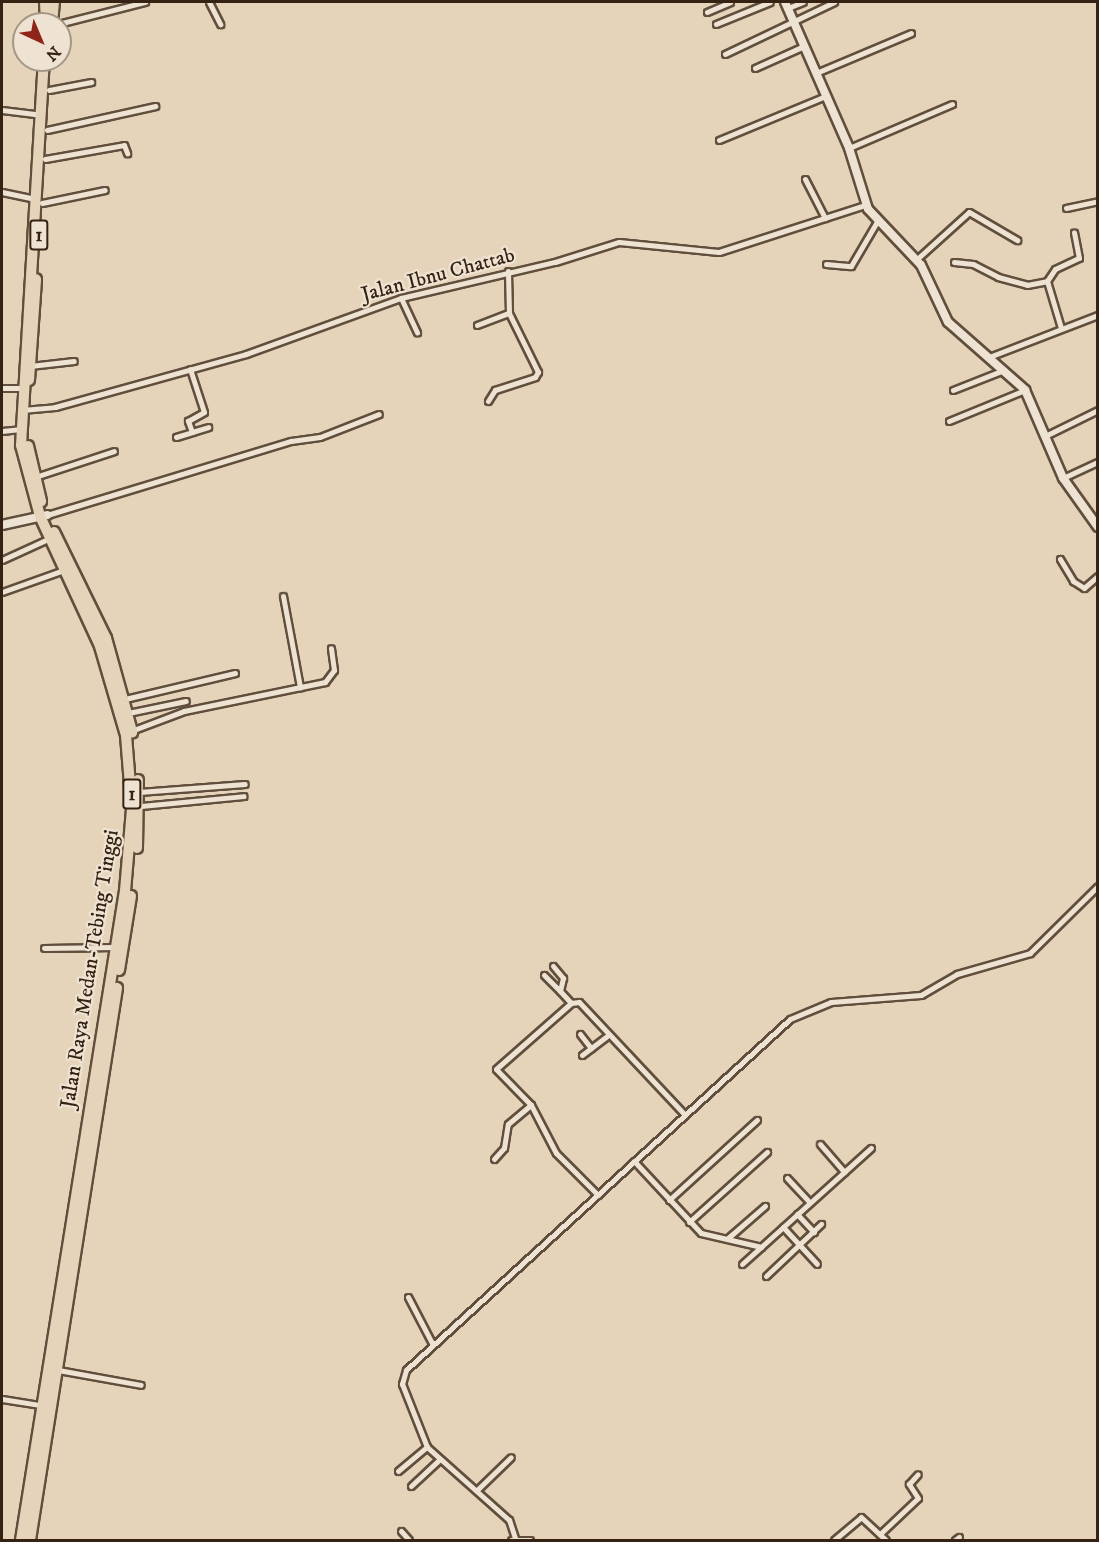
<!DOCTYPE html>
<style>
body{margin:0}
#map{position:relative;width:1099px;height:1542px;overflow:hidden;background:#e5d4b9;font-family:"IM FELL DW Pica",serif}
div>[style]{position:absolute}
.roads{filter:drop-shadow(2px 0 #614e3c) drop-shadow(-2px 0 #614e3c) drop-shadow(0 2px #614e3c) drop-shadow(0 -2px #614e3c)}
.street>*{height:5px;margin:-2.5px;padding:0 2.5px;transform-origin:2.5px;border-radius:2.5px;background:#eee3d2}
.secondary>*{height:8px;margin:-4px;padding:0 4px;transform-origin:4px;border-radius:4px;background:#eee3d2}
.highway>*{height:10px;margin:-5px;padding:0 5px;transform-origin:5px;border-radius:5px;background:#e5d4b9}
span{translate:-50% -50%;white-space:nowrap;text-align:center;line-height:1.15;-webkit-text-stroke:4.5px #eee3d2;paint-order:stroke}
.shield-label span{padding:2px 4px;background:#eee3d2;border:2px solid;border-radius:4px;-webkit-text-stroke-width:0}
.shield-label{font-size:20px;color:#352213;font-weight:700}
.street-label{font-size:21px;color:#352213}
.frame{position:absolute;inset:0;border:3px solid #352213;pointer-events:none}
.north{position:absolute;left:12px;top:12px;width:60px;height:60px;box-sizing:border-box;background:#eee3d2;border:2px solid #a49686;border-radius:50%;rotate:136deg;font-size:16px;font-weight:700;line-height:24px;text-align:center;color:#352213}
.north::after{content:'';display:block;margin:auto;width:21px;height:27px;background:#8f2418;clip-path:polygon(50% 0,100% 100%,50% 72%,0 100%)}
</style>
<div id="map">
<div class="roads">
<div class="street">
<div style="left:209px;top:2px;width:25px;rotate:63deg"></div>
<div style="left:788px;top:8px;width:16px;rotate:-22deg"></div>
<div style="left:707px;top:12px;width:25px;rotate:-23deg"></div>
<div style="left:58px;top:24px;width:90px;rotate:-14.2deg"></div>
<div style="left:716px;top:24px;width:58px;rotate:-22.2deg"></div>
<div style="left:725px;top:54px;width:121px;rotate:-25.5deg"></div>
<div style="left:755px;top:68px;width:54px;rotate:-24.2deg"></div>
<div style="left:816px;top:73px;width:103px;rotate:-22.8deg"></div>
<div style="left:49px;top:90px;width:43px;rotate:-10.8deg"></div>
<div style="left:2px;top:110px;width:39px;rotate:7deg"></div>
<div style="left:47px;top:130px;width:111px;rotate:-12.5deg"></div>
<div style="left:719px;top:140px;width:116px;rotate:-22.4deg"></div>
<div style="left:849px;top:148px;width:112px;rotate:-23.1deg"></div>
<div style="left:45px;top:159px;width:80px;rotate:-10deg"></div>
<div style="left:124px;top:145px;width:9px;rotate:69deg"></div>
<div style="left:805px;top:179px;width:44px;rotate:62.9deg"></div>
<div style="left:2px;top:192px;width:34px;rotate:12deg"></div>
<div style="left:42px;top:203px;width:64px;rotate:-11.7deg"></div>
<div style="left:1066px;top:208px;width:33px;rotate:-12deg"></div>
<div style="left:917px;top:259px;width:70px;rotate:-42.1deg"></div>
<div style="left:969px;top:212px;width:56px;rotate:30.3deg"></div>
<div style="left:954px;top:262px;width:19px;rotate:6deg"></div>
<div style="left:973px;top:264px;width:28px;rotate:27deg"></div>
<div style="left:998px;top:277px;width:30px;rotate:15deg"></div>
<div style="left:1027px;top:285px;width:20px;rotate:-11deg"></div>
<div style="left:1047px;top:281px;width:49px;rotate:73.4deg"></div>
<div style="left:826px;top:264px;width:25px;rotate:5deg"></div>
<div style="left:851px;top:266px;width:53px;rotate:-59.6deg"></div>
<div style="left:1047px;top:281px;width:14px;rotate:-56deg"></div>
<div style="left:1055px;top:269px;width:26px;rotate:-25deg"></div>
<div style="left:1079px;top:258px;width:26px;rotate:-101deg"></div>
<div style="left:401px;top:298px;width:38px;rotate:65deg"></div>
<div style="left:477px;top:325px;width:34px;rotate:-21deg"></div>
<div style="left:509px;top:313px;width:42px;rotate:-91.4deg"></div>
<div style="left:989px;top:357px;width:117px;rotate:-21.1deg"></div>
<div style="left:30px;top:366px;width:44px;rotate:-6.5deg"></div>
<div style="left:2px;top:388px;width:20px"></div>
<div style="left:953px;top:390px;width:55px;rotate:-21.4deg"></div>
<div style="left:488px;top:401px;width:13px;rotate:-58deg"></div>
<div style="left:495px;top:390px;width:42px;rotate:-18deg"></div>
<div style="left:535px;top:377px;width:6px;rotate:-59deg"></div>
<div style="left:538px;top:372px;width:66px;rotate:-116.2deg"></div>
<div style="left:22px;top:410px;width:33px;rotate:-5deg"></div>
<div style="left:55px;top:407px;width:198px;rotate:-15.5deg"></div>
<div style="left:246px;top:354px;width:165px;rotate:-19.9deg"></div>
<div style="left:401px;top:298px;width:158px;rotate:-13.2deg"></div>
<div style="left:555px;top:262px;width:67px;rotate:-17.4deg"></div>
<div style="left:619px;top:242px;width:100px;rotate:5.7deg"></div>
<div style="left:719px;top:252px;width:153px;rotate:-17.8deg"></div>
<div style="left:949px;top:421px;width:82px;rotate:-22.2deg"></div>
<div style="left:2px;top:431px;width:18px;rotate:-6deg"></div>
<div style="left:192px;top:432px;width:17px;rotate:-17deg"></div>
<div style="left:1045px;top:436px;width:59px;rotate:-26.1deg"></div>
<div style="left:176px;top:437px;width:17px;rotate:-17deg"></div>
<div style="left:192px;top:432px;width:12px;rotate:-110deg"></div>
<div style="left:188px;top:421px;width:18px;rotate:-29deg"></div>
<div style="left:204px;top:412px;width:45px;rotate:-108deg"></div>
<div style="left:35px;top:477px;width:83px;rotate:-18.2deg"></div>
<div style="left:1063px;top:478px;width:38px;rotate:-25deg"></div>
<div style="left:47px;top:515px;width:255px;rotate:-16.9deg"></div>
<div style="left:291px;top:441px;width:29px;rotate:-8deg"></div>
<div style="left:320px;top:437px;width:63px;rotate:-21.3deg"></div>
<div style="left:1060px;top:559px;width:26px;rotate:59deg"></div>
<div style="left:1073px;top:581px;width:13px;rotate:32deg"></div>
<div style="left:1084px;top:588px;width:18px;rotate:-41deg"></div>
<div style="left:2px;top:560px;width:53px;rotate:-24.6deg"></div>
<div style="left:2px;top:592px;width:66px;rotate:-19.5deg"></div>
<div style="left:283px;top:596px;width:93px;rotate:79.4deg"></div>
<div style="left:125px;top:699px;width:113px;rotate:-13.3deg"></div>
<div style="left:128px;top:713px;width:59px;rotate:-11.7deg"></div>
<div style="left:131px;top:731px;width:57px;rotate:-20.7deg"></div>
<div style="left:184px;top:711px;width:144px;rotate:-11.6deg"></div>
<div style="left:325px;top:682px;width:15px;rotate:-53deg"></div>
<div style="left:334px;top:670px;width:22px;rotate:-98deg"></div>
<div style="left:139px;top:792px;width:106px;rotate:-4.3deg"></div>
<div style="left:141px;top:806px;width:103px;rotate:-5.5deg"></div>
<div style="left:44px;top:948px;width:72px;rotate:-0.8deg"></div>
<div style="left:553px;top:966px;width:16px;rotate:50deg"></div>
<div style="left:563px;top:978px;width:13px;rotate:103deg"></div>
<div style="left:560px;top:991px;width:16px;rotate:47deg"></div>
<div style="left:544px;top:975px;width:23px;rotate:45deg"></div>
<div style="left:580px;top:1034px;width:18px;rotate:52deg"></div>
<div style="left:582px;top:1055px;width:31px;rotate:-37deg"></div>
<div style="left:820px;top:1144px;width:37px;rotate:49deg"></div>
<div style="left:494px;top:1159px;width:15px;rotate:-48deg"></div>
<div style="left:504px;top:1148px;width:24px;rotate:-81deg"></div>
<div style="left:508px;top:1124px;width:30px;rotate:-40deg"></div>
<div style="left:634px;top:1161px;width:98px;rotate:47.1deg"></div>
<div style="left:701px;top:1233px;width:62px;rotate:13.1deg"></div>
<div style="left:761px;top:1247px;width:148px;rotate:-42deg"></div>
<div style="left:787px;top:1178px;width:33px;rotate:47deg"></div>
<div style="left:598px;top:1195px;width:59px;rotate:-135deg"></div>
<div style="left:556px;top:1153px;width:54px;rotate:-117.5deg"></div>
<div style="left:531px;top:1105px;width:50px;rotate:-134.2deg"></div>
<div style="left:496px;top:1069px;width:100px;rotate:-41.3deg"></div>
<div style="left:571px;top:1003px;width:8px;rotate:-7deg"></div>
<div style="left:579px;top:1002px;width:155px;rotate:46.8deg"></div>
<div style="left:669px;top:1200px;width:119px;rotate:-42.3deg"></div>
<div style="left:797px;top:1214px;width:25px;rotate:47deg"></div>
<div style="left:689px;top:1222px;width:105px;rotate:-41.9deg"></div>
<div style="left:783px;top:1227px;width:50px;rotate:47.4deg"></div>
<div style="left:728px;top:1238px;width:49px;rotate:-40.9deg"></div>
<div style="left:742px;top:1264px;width:25px;rotate:-42deg"></div>
<div style="left:766px;top:1276px;width:76px;rotate:-43.4deg"></div>
<div style="left:408px;top:1297px;width:54px;rotate:62.5deg"></div>
<div style="left:58px;top:1370px;width:84px;rotate:10.2deg"></div>
<div style="left:2px;top:1399px;width:39px;rotate:9deg"></div>
<div style="left:398px;top:1471px;width:38px;rotate:-40deg"></div>
<div style="left:411px;top:1486px;width:38px;rotate:-43deg"></div>
<div style="left:477px;top:1490px;width:47px;rotate:-44.1deg"></div>
<div style="left:401px;top:1531px;width:12px;rotate:48deg"></div>
<div style="left:880px;top:1534px;width:52px;rotate:-43.5deg"></div>
<div style="left:918px;top:1498px;width:17px;rotate:-123deg"></div>
<div style="left:909px;top:1484px;width:13px;rotate:-48deg"></div>
<div style="left:515px;top:1538px;width:19px;rotate:-108deg"></div>
<div style="left:509px;top:1520px;width:110px;rotate:-138.3deg"></div>
<div style="left:427px;top:1447px;width:68px;rotate:-111.6deg"></div>
<div style="left:402px;top:1384px;width:15px;rotate:-74deg"></div>
<div style="left:406px;top:1370px;width:520px;rotate:-42.43deg"></div>
<div style="left:790px;top:1019px;width:44px;rotate:-22.5deg"></div>
<div style="left:831px;top:1002px;width:90px;rotate:-4.4deg"></div>
<div style="left:921px;top:995px;width:42px;rotate:-30.3deg"></div>
<div style="left:957px;top:974px;width:76px;rotate:-16deg"></div>
<div style="left:1030px;top:953px;width:95px;rotate:-44.6deg"></div>
<div style="left:511px;top:1540px;width:19px"></div>
<div style="left:834px;top:1540px;width:35px;rotate:-40deg"></div>
<div style="left:861px;top:1517px;width:34px;rotate:43deg"></div>
<div style="left:955px;top:1540px;width:5px;rotate:-37deg"></div>
</div>
<div class="secondary">
<div style="left:785px;top:2px;width:159px;rotate:66.3deg"></div>
<div style="left:849px;top:148px;width:64px;rotate:72.7deg"></div>
<div style="left:868px;top:209px;width:77px;rotate:46.6deg"></div>
<div style="left:921px;top:265px;width:63px;rotate:64.7deg"></div>
<div style="left:948px;top:322px;width:103px;rotate:41.4deg"></div>
<div style="left:1025px;top:390px;width:96px;rotate:66.6deg"></div>
<div style="left:1063px;top:478px;width:60px;rotate:54.5deg"></div>
<div style="left:2px;top:525px;width:46px;rotate:-12.5deg"></div>
</div>
<div class="highway">
<div style="left:45px;top:2px;width:22px;rotate:87deg"></div>
<div style="left:52px;top:24px;width:22px;rotate:-85deg"></div>
<div style="left:29px;top:380px;width:101px;rotate:-86deg"></div>
<div style="left:28px;top:446px;width:57px;rotate:76.7deg"></div>
<div style="left:54px;top:532px;width:118px;rotate:63.9deg"></div>
<div style="left:106px;top:638px;width:98px;rotate:74.5deg"></div>
<div style="left:137px;top:848px;width:68px;rotate:-89.2deg"></div>
<div style="left:119px;top:970px;width:75px;rotate:-80.8deg"></div>
<div style="left:21px;top:1540px;width:657px;rotate:-80.9deg"></div>
<div style="left:125px;top:891px;width:81px;rotate:-85.1deg"></div>
<div style="left:132px;top:810px;width:75px;rotate:-94.6deg"></div>
<div style="left:126px;top:735px;width:93px;rotate:-106.3deg"></div>
<div style="left:100px;top:646px;width:143px;rotate:-114.8deg"></div>
<div style="left:40px;top:516px;width:73px;rotate:-105deg"></div>
<div style="left:21px;top:445px;width:386px;rotate:-86.6deg"></div>
<div style="left:30px;top:1540px;width:559px;rotate:-81.04deg"></div>
</div>
</div>
<div class="shield-label">
<span style="left:39px;top:235px">1</span>
<span style="left:132px;top:794px">1</span>
</div>
<div class="street-label">
<span style="left:438px;top:275px;rotate:-15deg">Jalan Ibnu Chattab</span>
<span style="left:90px;top:969px;rotate:-81deg">Jalan Raya Medan-Tebing Tinggi</span>
</div>
<div class="frame"></div>
<div class="north">N</div>
</div>
